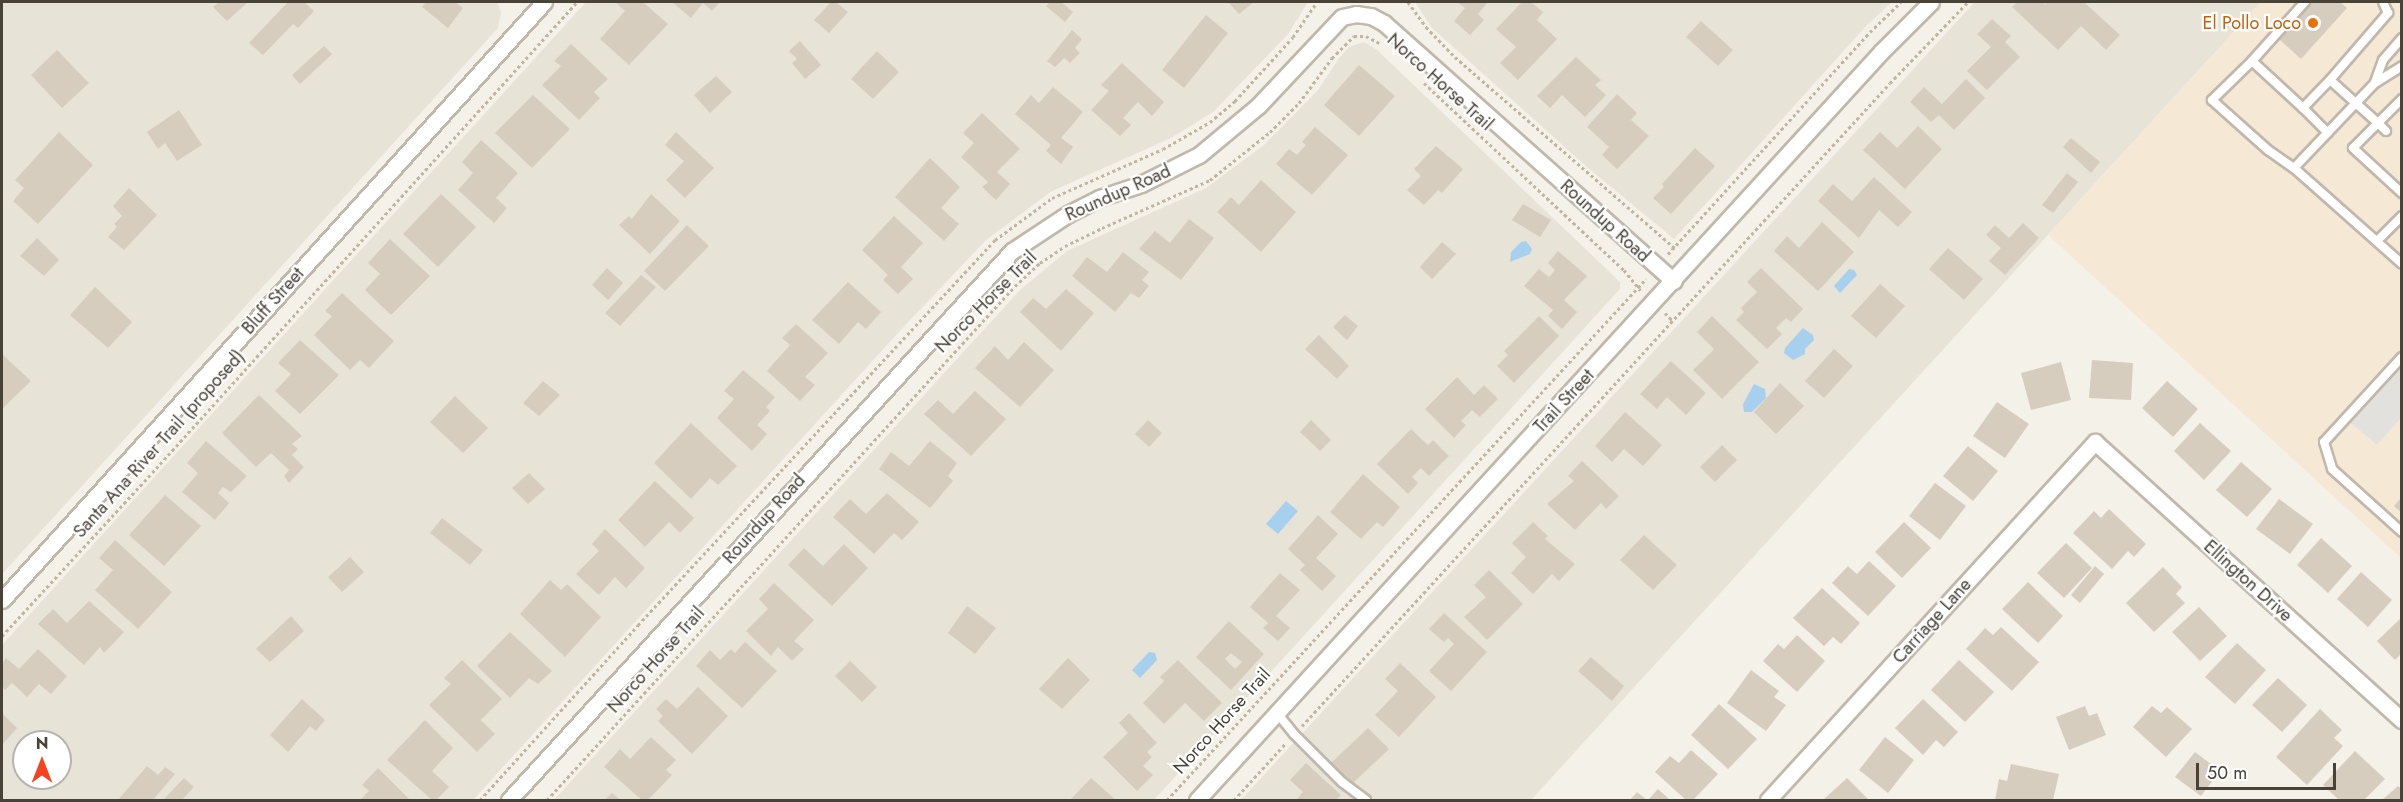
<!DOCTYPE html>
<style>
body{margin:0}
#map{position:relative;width:2403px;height:802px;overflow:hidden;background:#f4f1e9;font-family:Jost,sans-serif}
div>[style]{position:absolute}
.residential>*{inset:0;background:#e8e3d7}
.commercial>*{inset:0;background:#f5e8d5}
.parking>*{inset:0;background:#e3e1dd}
.water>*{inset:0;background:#a7d0ef}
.building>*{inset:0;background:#d6cdbe}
.path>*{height:3px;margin-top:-1.5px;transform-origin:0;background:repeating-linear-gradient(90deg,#c1b59d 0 3px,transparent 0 6px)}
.roads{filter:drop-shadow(2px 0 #c0b9ab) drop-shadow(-2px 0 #c0b9ab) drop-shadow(0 2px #c0b9ab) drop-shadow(0 -2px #c0b9ab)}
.lane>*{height:8px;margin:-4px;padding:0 4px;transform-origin:4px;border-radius:4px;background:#fff}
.street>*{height:15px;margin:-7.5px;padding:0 7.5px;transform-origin:7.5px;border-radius:7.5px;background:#fff}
.dots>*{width:16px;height:16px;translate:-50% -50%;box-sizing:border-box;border:3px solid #fff;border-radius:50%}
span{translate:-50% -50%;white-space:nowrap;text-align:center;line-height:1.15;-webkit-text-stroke:4.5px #fff;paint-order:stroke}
.food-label{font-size:18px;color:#c56008}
.right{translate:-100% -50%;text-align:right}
.street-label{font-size:18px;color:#484237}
.frame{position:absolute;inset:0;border:3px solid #484237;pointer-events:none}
.north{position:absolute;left:12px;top:730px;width:60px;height:60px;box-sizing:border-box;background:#fff;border:2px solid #b6b3af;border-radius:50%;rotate:0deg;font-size:16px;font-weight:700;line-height:24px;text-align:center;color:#484237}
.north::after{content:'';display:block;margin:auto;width:21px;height:27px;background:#f6421e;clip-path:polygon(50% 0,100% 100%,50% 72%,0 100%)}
.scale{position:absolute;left:2196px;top:763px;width:140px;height:27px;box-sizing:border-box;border:3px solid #484237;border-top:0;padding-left:8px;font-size:18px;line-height:21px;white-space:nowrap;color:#484237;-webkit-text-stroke:4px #fff;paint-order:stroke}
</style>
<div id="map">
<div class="residential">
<div style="clip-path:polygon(2px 2px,497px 2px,501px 12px,498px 28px,2px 574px)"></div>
<div style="clip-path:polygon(evenodd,586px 2px,1308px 2px,1288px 34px,1213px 112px,1171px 138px,1052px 191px,986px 240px,897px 334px,473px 800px,2px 800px,2px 645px,586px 2px,24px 742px,60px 742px,60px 778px,24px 778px,24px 742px)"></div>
<div style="clip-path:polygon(1415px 2px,1892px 2px,1867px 25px,1674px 239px,1587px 167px,1432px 28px)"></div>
<div style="clip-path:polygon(1975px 2px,2261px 2px,1531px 800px,1241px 800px)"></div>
<div style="clip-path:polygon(1364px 42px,1377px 50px,1620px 282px,1620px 289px,1154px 800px,554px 800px,1020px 290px,1067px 251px,1206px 188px,1264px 145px,1318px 90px,1339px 58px,1349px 47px)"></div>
</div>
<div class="commercial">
<div style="clip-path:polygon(2261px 2px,2401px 2px,2401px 558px,2048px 235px)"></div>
</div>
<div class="parking">
<div style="clip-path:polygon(2401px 368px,2401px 418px,2377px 445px,2351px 423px)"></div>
</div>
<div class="water">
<div style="clip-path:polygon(1526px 241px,1532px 249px,1530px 254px,1510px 262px,1511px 252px,1521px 242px)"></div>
<div style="clip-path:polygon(1849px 269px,1854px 270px,1857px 275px,1840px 293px,1834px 286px)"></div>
<div style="clip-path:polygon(1803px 328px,1813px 335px,1814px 340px,1805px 349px,1805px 354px,1793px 360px,1784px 353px,1785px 348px)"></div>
<div style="clip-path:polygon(1754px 384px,1765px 389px,1766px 398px,1752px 412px,1744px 412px,1743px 404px)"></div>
<div style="clip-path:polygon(1286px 501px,1298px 511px,1278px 534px,1266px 524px)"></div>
<div style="clip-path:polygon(1149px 652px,1155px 653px,1157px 660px,1140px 678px,1132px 670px)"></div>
</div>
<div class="building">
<div style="clip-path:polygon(219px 2px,248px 2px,227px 21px,213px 7px)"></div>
<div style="clip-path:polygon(288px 2px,304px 2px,314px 11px,298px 28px,293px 24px,263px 55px,249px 43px)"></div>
<div style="clip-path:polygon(426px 2px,455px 2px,463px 8px,448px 28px,422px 7px)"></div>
<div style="clip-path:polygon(615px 2px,643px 2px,668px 24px,629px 65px,600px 39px,625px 11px)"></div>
<div style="clip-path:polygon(672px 2px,720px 2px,712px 11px,703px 3px,691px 18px)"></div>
<div style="clip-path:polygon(831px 2px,836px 2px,848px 12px,829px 33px,814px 20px)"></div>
<div style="clip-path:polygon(1050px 2px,1061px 2px,1073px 12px,1065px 22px,1046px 6px)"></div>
<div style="clip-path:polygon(1228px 2px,1254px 2px,1239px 14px)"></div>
<div style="clip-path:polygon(1457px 2px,1488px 2px,1478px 14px,1484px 20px,1470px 35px,1454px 21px,1465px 8px)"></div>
<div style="clip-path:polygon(1522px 2px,1531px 2px,1543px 12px,1537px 20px,1557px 39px,1518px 80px,1500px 63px,1516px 47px,1496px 29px)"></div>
<div style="clip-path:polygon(2017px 2px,2042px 2px,2045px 4px,2048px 2px,2084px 2px,2120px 35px,2106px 50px,2081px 26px,2058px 50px,2012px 7px)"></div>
<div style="clip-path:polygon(2312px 2px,2340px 2px,2347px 8px,2301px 59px,2279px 39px)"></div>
<div style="clip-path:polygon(1206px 15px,1228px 33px,1184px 88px,1162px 70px)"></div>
<div style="clip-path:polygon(1992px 19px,2011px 36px,2005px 42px,2020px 57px,1987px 90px,1967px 71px,1991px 47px,1977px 34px)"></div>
<div style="clip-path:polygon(1701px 21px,1733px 50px,1718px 66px,1686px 37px)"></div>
<div style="clip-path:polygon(1072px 30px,1082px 39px,1075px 48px,1080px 53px,1070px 63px,1064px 58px,1055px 67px,1047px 61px)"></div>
<div style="clip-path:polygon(800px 41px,821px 65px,805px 79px,792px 63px,797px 59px,789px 51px)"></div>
<div style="clip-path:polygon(571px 44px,608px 79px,594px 92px,600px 98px,579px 120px,542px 85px,561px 66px,554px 61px)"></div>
<div style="clip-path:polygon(324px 46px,332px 54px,300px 84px,292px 75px)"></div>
<div style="clip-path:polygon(57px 50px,89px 83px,62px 108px,31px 75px)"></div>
<div style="clip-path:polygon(877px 51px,899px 72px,873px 99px,851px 79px)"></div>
<div style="clip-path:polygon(1576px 57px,1601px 80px,1595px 85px,1606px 95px,1585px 117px,1562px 95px,1550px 108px,1537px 96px)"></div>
<div style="clip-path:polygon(1122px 63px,1164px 102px,1152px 116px,1138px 102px,1123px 118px,1131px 125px,1120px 136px,1091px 110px,1109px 91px,1101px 85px)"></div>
<div style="clip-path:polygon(1359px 65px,1395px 96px,1359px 136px,1324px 105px)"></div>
<div style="clip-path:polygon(716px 76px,732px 92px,710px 113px,694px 95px)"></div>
<div style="clip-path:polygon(1966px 79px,1985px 98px,1954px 130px,1939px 115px,1931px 122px,1910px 102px,1924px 87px,1942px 104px)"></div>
<div style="clip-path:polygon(1053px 87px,1083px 112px,1061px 138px,1073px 147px,1061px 164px,1046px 151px,1051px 145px,1015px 114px,1031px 95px,1039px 103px)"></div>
<div style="clip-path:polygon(1617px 94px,1637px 113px,1631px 120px,1649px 136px,1617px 169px,1602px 155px,1609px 147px,1587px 127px)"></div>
<div style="clip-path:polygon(533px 95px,570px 129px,532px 168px,495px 133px)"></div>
<div style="clip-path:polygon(179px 110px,202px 145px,177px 161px,165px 143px,158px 149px,147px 132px)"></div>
<div style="clip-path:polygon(982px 113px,1020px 149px,997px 172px,1010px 184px,996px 200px,982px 187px,988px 182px,961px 157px,974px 143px,963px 133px)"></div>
<div style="clip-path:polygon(1918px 126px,1942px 149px,1905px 189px,1863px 150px,1880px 132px,1897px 148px)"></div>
<div style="clip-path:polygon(1315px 127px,1348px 155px,1312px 195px,1276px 164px,1289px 149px,1297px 155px,1306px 145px,1302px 142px)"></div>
<div style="clip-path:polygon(59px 132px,93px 165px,38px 224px,13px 201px,24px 188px,15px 180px)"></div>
<div style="clip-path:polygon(676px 132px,714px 168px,685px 198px,666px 180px,684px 161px,665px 145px)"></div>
<div style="clip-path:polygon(2071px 138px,2100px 162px,2091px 173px,2063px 147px)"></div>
<div style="clip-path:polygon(481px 140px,518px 173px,496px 198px,507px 208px,494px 223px,458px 190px,473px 173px,462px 162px)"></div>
<div style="clip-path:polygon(1436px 146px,1463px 169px,1442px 193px,1438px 190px,1424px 205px,1407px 190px,1421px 176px,1414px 169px)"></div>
<div style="clip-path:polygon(1695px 148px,1715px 166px,1671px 214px,1653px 198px,1664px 187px,1662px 184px)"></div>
<div style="clip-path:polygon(930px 158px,960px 187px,941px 208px,959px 224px,944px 241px,895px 197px)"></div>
<div style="clip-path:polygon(2067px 173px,2078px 182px,2053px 213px,2042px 205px)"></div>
<div style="clip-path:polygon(1874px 177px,1912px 212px,1898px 227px,1879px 210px,1859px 238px,1818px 201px,1833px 184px,1852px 201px)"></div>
<div style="clip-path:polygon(1261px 180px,1296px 212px,1261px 252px,1217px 212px,1231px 197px,1239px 205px)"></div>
<div style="clip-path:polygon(129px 188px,157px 215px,124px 250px,108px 237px,117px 227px,114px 224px,122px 216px,113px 206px)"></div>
<div style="clip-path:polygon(441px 194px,476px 227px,438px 267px,403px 234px)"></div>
<div style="clip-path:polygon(651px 194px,680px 221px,650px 254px,619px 225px,629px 216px,632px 219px)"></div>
<div style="clip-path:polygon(1523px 204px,1551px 220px,1540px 237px,1512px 220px)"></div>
<div style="clip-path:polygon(894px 216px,923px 243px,901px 267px,913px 279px,898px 294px,883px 280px,888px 275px,862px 250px)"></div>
<div style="clip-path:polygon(1189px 219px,1214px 238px,1181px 280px,1139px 249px,1155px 231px,1170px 243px)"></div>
<div style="clip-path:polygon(1822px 222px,1854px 252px,1818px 291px,1774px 251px,1787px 236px,1799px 248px)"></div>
<div style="clip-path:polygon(2023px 223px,2039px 238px,2005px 275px,1989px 261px,2001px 248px,1986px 235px,1995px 225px,2009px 238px)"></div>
<div style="clip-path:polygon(687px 225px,709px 246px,665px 291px,644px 271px)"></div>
<div style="clip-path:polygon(37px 238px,59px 260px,44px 276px,20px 256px)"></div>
<div style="clip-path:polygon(390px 239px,430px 276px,391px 315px,365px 290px,380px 274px,368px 263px)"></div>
<div style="clip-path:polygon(1442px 242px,1456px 254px,1432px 279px,1420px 267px)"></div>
<div style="clip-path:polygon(1948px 248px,1983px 279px,1964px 300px,1929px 269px)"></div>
<div style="clip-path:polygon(1558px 251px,1587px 276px,1564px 300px,1577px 312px,1562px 329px,1548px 316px,1553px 310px,1524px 286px,1539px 269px,1549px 277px,1555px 270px,1548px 263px)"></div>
<div style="clip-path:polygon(1123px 252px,1149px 272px,1142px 280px,1149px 286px,1139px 298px,1131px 293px,1115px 312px,1072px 276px,1087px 257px,1107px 272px)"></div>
<div style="clip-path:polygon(607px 268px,623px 283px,608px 300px,592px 285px)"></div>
<div style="clip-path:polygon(1761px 268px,1803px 309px,1791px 322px,1786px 318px,1776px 328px,1782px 334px,1767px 349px,1736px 320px,1744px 312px,1741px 308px,1757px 292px,1747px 282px)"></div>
<div style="clip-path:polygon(641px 275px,656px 287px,620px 326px,605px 313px)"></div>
<div style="clip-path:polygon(848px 282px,881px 312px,866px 329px,858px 322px,839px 344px,812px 320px)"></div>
<div style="clip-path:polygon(1880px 284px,1905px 306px,1876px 338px,1851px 316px)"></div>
<div style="clip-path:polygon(95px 287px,132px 322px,108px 348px,70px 315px)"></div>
<div style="clip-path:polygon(1066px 289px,1094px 313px,1061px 351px,1020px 312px,1033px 298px,1046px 309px)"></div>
<div style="clip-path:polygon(342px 293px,394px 341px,369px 368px,360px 360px,350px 370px,314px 335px,332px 316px,325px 311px)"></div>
<div style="clip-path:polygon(1345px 315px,1358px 326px,1347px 340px,1333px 327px)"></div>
<div style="clip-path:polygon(1539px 316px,1559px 336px,1514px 383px,1497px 366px,1508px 355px,1504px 351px)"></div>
<div style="clip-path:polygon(1712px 316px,1759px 362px,1722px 399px,1693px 370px,1714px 349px,1697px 332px)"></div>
<div style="clip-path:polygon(796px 324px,828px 353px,805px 377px,815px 385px,800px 401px,767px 371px,790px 345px,782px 338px)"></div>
<div style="clip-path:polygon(1319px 335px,1349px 366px,1337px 379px,1305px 349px)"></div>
<div style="clip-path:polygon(300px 340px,339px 375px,300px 414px,275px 391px,291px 374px,278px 363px)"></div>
<div style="clip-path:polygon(1024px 342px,1054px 370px,1020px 407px,975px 368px,995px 346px,1008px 360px)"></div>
<div style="clip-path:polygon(1834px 349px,1853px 366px,1824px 398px,1805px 381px)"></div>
<div style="clip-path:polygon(2px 354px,31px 381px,3px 408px,2px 406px)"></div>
<div style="clip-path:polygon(2092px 360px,2133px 363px,2131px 400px,2089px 398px)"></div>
<div style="clip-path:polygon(1671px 361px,1706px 393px,1686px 415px,1667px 397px,1657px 409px,1640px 394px)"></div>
<div style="clip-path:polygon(2061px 362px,2071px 400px,2031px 410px,2021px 373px)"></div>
<div style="clip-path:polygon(743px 370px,775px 397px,766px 407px,770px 411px,757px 425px,767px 434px,752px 451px,717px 418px,734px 399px,724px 391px)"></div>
<div style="clip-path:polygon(1457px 377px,1474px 395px,1484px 385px,1498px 399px,1480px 417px,1472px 410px,1461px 421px,1466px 425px,1454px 438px,1425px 409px)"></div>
<div style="clip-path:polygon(543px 381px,560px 395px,539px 416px,523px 403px)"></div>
<div style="clip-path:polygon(2167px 381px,2198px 409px,2173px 437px,2142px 408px)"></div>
<div style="clip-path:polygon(1780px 383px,1804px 406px,1776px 434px,1754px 412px)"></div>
<div style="clip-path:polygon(975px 391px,1006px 419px,971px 456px,924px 414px,938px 400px,953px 414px)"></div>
<div style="clip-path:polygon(259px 395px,302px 436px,292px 444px,298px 449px,292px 455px,304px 467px,289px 483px,284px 476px,289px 470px,271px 453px,256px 467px,222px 433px)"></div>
<div style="clip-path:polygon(455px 396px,488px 428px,463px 453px,430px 422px)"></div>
<div style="clip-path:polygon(1997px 402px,2029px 424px,2005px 458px,1973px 436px)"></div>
<div style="clip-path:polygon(1625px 412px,1662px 445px,1643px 466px,1624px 449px,1612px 462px,1595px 446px)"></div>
<div style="clip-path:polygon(1148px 420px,1162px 433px,1149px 447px,1135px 434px)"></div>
<div style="clip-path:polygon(1311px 420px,1331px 440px,1320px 451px,1300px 432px)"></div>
<div style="clip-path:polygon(691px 423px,737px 466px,718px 485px,710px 478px,691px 499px,654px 463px)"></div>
<div style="clip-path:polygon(2200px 423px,2231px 451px,2204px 480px,2174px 451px)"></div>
<div style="clip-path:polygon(1411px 429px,1428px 445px,1433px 440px,1449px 456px,1429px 476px,1421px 468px,1412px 477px,1418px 483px,1408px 494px,1377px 464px)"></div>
<div style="clip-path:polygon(206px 441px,247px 476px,231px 492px,223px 487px,218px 493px,229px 503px,215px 520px,182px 492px,198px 473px,187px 463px)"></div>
<div style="clip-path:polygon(930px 441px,957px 463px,948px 476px,953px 481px,930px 508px,879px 469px,891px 452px,909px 466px)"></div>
<div style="clip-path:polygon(1722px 445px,1737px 460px,1715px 482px,1700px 467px)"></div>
<div style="clip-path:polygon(1968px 446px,1998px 471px,1973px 501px,1943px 476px)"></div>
<div style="clip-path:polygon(1582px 461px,1619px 496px,1606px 509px,1601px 503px,1575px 530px,1547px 504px,1574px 481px,1568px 476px)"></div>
<div style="clip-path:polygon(2241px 462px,2272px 489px,2247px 517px,2216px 490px)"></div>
<div style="clip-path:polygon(529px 473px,545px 489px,528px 504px,512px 488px)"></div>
<div style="clip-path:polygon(1363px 474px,1400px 507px,1383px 527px,1377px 522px,1361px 539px,1330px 512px)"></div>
<div style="clip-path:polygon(655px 481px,694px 518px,680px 533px,669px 522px,645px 547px,618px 520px)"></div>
<div style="clip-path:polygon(1935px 483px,1966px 506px,1940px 540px,1909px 516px)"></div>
<div style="clip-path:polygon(887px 493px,919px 522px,902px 540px,894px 533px,874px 554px,833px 517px,850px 499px,866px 514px)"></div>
<div style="clip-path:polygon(165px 495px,201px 526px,164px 566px,129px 535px)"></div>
<div style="clip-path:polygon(2402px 497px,2402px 513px,2394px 506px)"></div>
<div style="clip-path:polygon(2279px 499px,2313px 524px,2290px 554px,2256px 529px)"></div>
<div style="clip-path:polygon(2109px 509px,2146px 544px,2134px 557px,2128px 551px,2112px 569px,2073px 533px,2094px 511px,2101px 518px)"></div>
<div style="clip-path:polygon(1318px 515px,1338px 534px,1316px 558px,1336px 576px,1322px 591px,1300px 570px,1305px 565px,1288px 549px)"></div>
<div style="clip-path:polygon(442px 518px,483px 550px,470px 565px,430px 533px)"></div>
<div style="clip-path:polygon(1533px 522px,1548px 536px,1545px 539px,1575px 564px,1559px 581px,1552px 574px,1533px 594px,1511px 573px,1526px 557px,1512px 543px)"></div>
<div style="clip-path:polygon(1904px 522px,1931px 548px,1902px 578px,1875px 552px)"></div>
<div style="clip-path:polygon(605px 529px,645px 568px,626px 588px,615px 577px,599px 595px,576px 574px,599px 551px,592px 544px)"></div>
<div style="clip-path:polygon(1644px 535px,1677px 565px,1653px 590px,1620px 560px)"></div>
<div style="clip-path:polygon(2321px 538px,2352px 566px,2328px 593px,2297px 565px)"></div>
<div style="clip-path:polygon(115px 540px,172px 592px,138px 629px,95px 590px,113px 570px,99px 558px)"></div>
<div style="clip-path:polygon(2066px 543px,2092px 568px,2064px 598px,2037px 573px)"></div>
<div style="clip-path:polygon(844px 544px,868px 568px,832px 606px,788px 565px,804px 548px,823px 566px)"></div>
<div style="clip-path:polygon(350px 557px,364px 572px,342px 592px,328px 577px)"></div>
<div style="clip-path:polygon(1869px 561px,1896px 586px,1868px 616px,1832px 583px,1848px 566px,1857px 574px)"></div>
<div style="clip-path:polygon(2095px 566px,2104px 574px,2080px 603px,2071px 595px)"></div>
<div style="clip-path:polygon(2163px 567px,2182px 587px,2176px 594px,2185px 603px,2154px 632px,2126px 603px)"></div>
<div style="clip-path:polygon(1489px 570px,1523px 604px,1487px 640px,1464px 617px,1486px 597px,1474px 585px)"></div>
<div style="clip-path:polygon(2361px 572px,2392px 600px,2368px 627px,2337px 599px)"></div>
<div style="clip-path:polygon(1280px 573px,1300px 590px,1276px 616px,1290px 628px,1278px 641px,1263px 628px,1268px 623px,1250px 607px)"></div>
<div style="clip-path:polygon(550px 580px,561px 590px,567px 584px,601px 617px,565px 657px,520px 614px)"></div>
<div style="clip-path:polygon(2028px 582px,2063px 616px,2038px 643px,2002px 609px)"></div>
<div style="clip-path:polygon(774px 583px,814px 620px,794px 641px,804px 649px,792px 661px,778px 647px,771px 656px,746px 631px,768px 609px,759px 599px)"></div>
<div style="clip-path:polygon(1822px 588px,1860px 623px,1841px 644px,1833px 637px,1824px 646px,1793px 618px)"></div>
<div style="clip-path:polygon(89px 601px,124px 632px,104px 653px,100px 647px,84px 665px,38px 624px,53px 609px,67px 623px)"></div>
<div style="clip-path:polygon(967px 606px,996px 628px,975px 654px,948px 633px)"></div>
<div style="clip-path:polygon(2199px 607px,2227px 636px,2200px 661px,2172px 632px)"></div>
<div style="clip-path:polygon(1444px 613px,1487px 652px,1451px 691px,1429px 671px,1454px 644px,1448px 638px,1444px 642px,1429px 629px)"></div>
<div style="clip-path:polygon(291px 616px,304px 631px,270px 662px,256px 649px)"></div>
<div style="clip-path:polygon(2402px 617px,2402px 653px,2395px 660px,2377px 641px)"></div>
<div style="clip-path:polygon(evenodd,1229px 621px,1264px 654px,1231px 690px,1196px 657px,1229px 621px,1231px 653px,1242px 662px,1235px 669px,1225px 659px,1231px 653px)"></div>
<div style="clip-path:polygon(2001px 627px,2039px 662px,2012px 691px,1966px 649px,1985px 628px,1993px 635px)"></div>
<div style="clip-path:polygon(510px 632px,552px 671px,538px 684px,529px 678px,510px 698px,477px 666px)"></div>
<div style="clip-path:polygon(1797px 635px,1825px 661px,1797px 692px,1763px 661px,1778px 644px,1784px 649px)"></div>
<div style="clip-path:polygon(745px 642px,777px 671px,742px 708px,696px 666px,710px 650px,720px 660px,731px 649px,735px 653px)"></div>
<div style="clip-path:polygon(2237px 643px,2266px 670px,2235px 704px,2205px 677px)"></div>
<div style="clip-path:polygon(38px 649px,67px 676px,51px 694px,39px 684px,27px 697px,12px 683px,5px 690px,2px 687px,2px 664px,6px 658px,19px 669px)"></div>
<div style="clip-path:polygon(1591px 657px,1624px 686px,1612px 701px,1578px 671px)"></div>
<div style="clip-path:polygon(1068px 658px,1090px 680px,1062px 709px,1039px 689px)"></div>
<div style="clip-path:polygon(462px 660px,502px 699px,481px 720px,495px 734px,477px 752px,429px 705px,451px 684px,444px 678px)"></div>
<div style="clip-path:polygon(1178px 660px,1222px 703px,1204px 721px,1185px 703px,1164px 724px,1143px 703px,1164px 681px,1160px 677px)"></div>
<div style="clip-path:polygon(1959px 660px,1994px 692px,1965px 722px,1931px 690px)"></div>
<div style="clip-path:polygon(850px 661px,877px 687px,862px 702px,835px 676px)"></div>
<div style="clip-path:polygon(1400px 663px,1436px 697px,1399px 737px,1375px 715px,1398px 691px,1385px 679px)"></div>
<div style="clip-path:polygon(1751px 670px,1779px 691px,1774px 697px,1786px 705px,1766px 731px,1727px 703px)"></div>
<div style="clip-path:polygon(2278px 678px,2307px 705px,2282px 732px,2252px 705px)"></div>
<div style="clip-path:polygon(698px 687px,728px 716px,692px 754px,658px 721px,663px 716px,656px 709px,666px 699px,677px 709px)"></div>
<div style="clip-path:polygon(302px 699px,325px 720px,316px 731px,310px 726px,288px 752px,270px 735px)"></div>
<div style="clip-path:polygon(1923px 699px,1958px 732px,1944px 747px,1936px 740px,1923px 755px,1895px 728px)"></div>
<div style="clip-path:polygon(1719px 704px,1757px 739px,1728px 769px,1691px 735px)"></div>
<div style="clip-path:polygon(2085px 706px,2089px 716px,2097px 713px,2106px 735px,2069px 750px,2056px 717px)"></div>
<div style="clip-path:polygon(2152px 706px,2161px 713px,2167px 707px,2192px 729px,2166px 757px,2133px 727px)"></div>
<div style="clip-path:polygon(2320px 709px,2342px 730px,2334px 738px,2343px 746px,2307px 785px,2276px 757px)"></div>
<div style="clip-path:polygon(2px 713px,17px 728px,2px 745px)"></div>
<div style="clip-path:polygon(1129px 713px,1157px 743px,1147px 752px,1152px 757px,1143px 766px,1153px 775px,1137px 791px,1103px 757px,1128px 733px,1119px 723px)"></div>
<div style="clip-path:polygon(425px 720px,453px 748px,432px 771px,449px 787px,436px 800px,432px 800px,387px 760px)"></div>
<div style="clip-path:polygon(1368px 728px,1389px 749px,1352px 784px,1331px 763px)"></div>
<div style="clip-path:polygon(651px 737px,676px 760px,666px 770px,672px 775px,648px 800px,642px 800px,604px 767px,620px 749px,630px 759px)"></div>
<div style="clip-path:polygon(1885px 737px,1914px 760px,1888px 793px,1859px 770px)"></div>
<div style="clip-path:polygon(1691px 750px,1718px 774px,1693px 800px,1686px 800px,1655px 772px,1670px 756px,1679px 763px)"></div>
<div style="clip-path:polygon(2355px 751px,2385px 779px,2364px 800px,2339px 800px,2323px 785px)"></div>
<div style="clip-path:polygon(2195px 752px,2220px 771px,2201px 796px,2175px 777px)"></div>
<div style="clip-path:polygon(1306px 763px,1341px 795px,1336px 800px,1296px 800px,1303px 792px,1290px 780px)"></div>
<div style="clip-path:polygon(2011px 764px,2059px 774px,2053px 800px,1995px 800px,1999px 779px,2007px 781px)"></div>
<div style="clip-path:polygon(147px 766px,158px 775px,165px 767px,175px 774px,153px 800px,118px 800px)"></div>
<div style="clip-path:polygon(378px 768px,410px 800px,360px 800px,369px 791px,362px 785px)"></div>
<div style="clip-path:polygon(184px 778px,194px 787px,182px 800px,163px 800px)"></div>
<div style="clip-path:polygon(1091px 778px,1116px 800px,1070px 800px)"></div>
<div style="clip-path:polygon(1847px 778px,1869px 800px,1823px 800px)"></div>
<div style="clip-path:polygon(2398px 786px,2402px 789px,2402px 800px,2382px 800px)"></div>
<div style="clip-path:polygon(1658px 789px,1670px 800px,1648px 800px)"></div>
<div style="clip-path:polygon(1637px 792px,1647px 800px,1630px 800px)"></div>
<div style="clip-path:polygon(612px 793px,621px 800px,605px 800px)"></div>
</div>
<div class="path">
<div style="left:1408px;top:2px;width:31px;rotate:54deg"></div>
<div style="left:1426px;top:27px;width:42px;rotate:46deg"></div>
<div style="left:1455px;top:57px;width:291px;rotate:41deg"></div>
<div style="left:1424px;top:83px;width:274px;rotate:43.1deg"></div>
<div style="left:1624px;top:270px;width:26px;rotate:51deg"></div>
<div style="left:1668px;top:254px;width:300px;rotate:-47.7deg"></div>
<div style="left:1870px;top:32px;width:43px;rotate:-44.1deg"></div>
<div style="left:1665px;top:313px;width:10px;rotate:45deg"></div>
<div style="left:2px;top:636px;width:234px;rotate:-47.4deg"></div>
<div style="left:160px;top:464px;width:622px;rotate:-47.93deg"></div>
<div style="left:1302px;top:726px;width:871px;rotate:-47.56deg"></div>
<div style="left:1890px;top:83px;width:112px;rotate:-46.1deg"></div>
<div style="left:480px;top:800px;width:236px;rotate:-47.9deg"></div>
<div style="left:638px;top:625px;width:525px;rotate:-47.16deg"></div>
<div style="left:995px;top:240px;width:71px;rotate:-36.4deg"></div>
<div style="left:1052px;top:198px;width:121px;rotate:-23.8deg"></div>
<div style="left:1163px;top:149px;width:54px;rotate:-29.9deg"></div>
<div style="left:1210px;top:122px;width:33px;rotate:-40deg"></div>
<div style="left:1235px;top:101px;width:86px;rotate:-47.8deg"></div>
<div style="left:1293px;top:37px;width:42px;rotate:-55.6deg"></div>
<div style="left:547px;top:800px;width:587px;rotate:-47.69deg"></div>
<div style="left:942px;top:366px;width:108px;rotate:-47.6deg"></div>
<div style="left:1015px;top:286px;width:34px;rotate:-43deg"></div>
<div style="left:1040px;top:263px;width:30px;rotate:-34deg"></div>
<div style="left:1065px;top:246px;width:41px;rotate:-25.9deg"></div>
<div style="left:1102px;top:228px;width:118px;rotate:-24deg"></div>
<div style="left:1210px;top:180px;width:77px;rotate:-38.7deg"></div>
<div style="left:1270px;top:132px;width:41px;rotate:-45deg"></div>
<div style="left:1299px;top:103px;width:56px;rotate:-53.7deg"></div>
<div style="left:1332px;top:58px;width:31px;rotate:-45deg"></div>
<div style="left:1354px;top:36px;width:12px"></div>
<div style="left:1366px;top:36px;width:15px;rotate:28deg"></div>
<div style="left:1167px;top:800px;width:708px;rotate:-47.41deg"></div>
<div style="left:1234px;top:800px;width:76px;rotate:-47.7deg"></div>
</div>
<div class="roads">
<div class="lane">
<div style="left:2252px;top:61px;width:79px;rotate:-48.1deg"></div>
<div style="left:2330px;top:80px;width:89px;rotate:-49.1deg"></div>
<div style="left:2388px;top:13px;width:12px;rotate:-114deg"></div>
<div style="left:2375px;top:82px;width:23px;rotate:-70deg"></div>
<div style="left:2383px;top:60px;width:29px;rotate:-49deg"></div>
<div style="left:2402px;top:99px;width:34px;rotate:135deg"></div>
<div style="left:2378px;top:123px;width:64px;rotate:-138.1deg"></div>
<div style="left:2330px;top:80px;width:39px;rotate:134deg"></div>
<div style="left:2303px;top:108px;width:69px;rotate:-137.3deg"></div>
<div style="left:2252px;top:61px;width:56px;rotate:135.7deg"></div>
<div style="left:2212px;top:100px;width:75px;rotate:41.8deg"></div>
<div style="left:2268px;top:150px;width:32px;rotate:35deg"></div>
<div style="left:2294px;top:168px;width:144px;rotate:41.6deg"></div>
<div style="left:2303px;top:108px;width:35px;rotate:45deg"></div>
<div style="left:2386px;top:131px;width:11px;rotate:-135deg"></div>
<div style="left:2378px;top:123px;width:35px;rotate:135deg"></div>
<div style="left:2353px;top:148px;width:67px;rotate:42.6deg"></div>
<div style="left:2294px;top:168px;width:117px;rotate:-46.4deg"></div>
<div style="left:2375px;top:83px;width:32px;rotate:-32deg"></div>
<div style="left:2377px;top:241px;width:35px;rotate:-45deg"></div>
<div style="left:2402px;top:357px;width:115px;rotate:132.5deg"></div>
<div style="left:2324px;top:442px;width:28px;rotate:73deg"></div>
<div style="left:2332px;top:469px;width:94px;rotate:42deg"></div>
<div style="left:1277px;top:713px;width:27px;rotate:51deg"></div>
<div style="left:1294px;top:734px;width:68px;rotate:45deg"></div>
<div style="left:1342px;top:782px;width:30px;rotate:37deg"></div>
</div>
<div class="street">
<div style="left:2px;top:600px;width:807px;rotate:-47.81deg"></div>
<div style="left:509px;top:800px;width:745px;rotate:-47.5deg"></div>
<div style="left:1012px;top:251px;width:67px;rotate:-33.5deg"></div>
<div style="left:1068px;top:214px;width:35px;rotate:-27deg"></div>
<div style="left:1099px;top:198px;width:44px;rotate:-18.4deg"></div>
<div style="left:1141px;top:184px;width:65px;rotate:-26.6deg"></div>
<div style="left:1199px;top:155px;width:77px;rotate:-39.7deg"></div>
<div style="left:1258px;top:106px;width:122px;rotate:-46.7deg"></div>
<div style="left:1342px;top:17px;width:14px;rotate:-12deg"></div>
<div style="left:1356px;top:14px;width:15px;rotate:8deg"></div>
<div style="left:1371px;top:16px;width:15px;rotate:28deg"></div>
<div style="left:1384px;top:23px;width:388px;rotate:41.7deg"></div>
<div style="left:1197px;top:800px;width:1015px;rotate:-47.56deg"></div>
<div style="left:1882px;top:51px;width:69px;rotate:-45deg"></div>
<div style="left:1768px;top:800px;width:485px;rotate:-47.6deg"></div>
<div style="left:2095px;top:442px;width:414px;rotate:42.2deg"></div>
</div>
</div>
<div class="dots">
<div style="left:2313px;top:23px;background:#e8710a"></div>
</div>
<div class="food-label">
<span class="right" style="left:2301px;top:23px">El Pollo Loco</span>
</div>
<div class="street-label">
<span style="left:1440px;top:82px;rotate:42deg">Norco Horse Trail</span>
<span style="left:1118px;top:193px;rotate:-24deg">Roundup Road</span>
<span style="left:1605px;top:221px;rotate:42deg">Roundup Road</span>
<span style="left:273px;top:301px;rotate:-48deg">Bluff Street</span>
<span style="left:986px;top:302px;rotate:-45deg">Norco Horse Trail</span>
<span style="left:1564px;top:401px;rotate:-47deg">Trail Street</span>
<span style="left:159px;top:444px;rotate:-48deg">Santa Ana River Trail (proposed)</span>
<span style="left:764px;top:519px;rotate:-48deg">Roundup Road</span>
<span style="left:2248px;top:581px;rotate:42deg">Ellington Drive</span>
<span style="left:1932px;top:621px;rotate:-48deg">Carriage Lane</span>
<span style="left:656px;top:660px;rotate:-48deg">Norco Horse Trail</span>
<span style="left:1222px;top:721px;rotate:-48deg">Norco Horse Trail</span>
</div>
<div class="frame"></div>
<div class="north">N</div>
<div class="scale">50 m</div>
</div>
